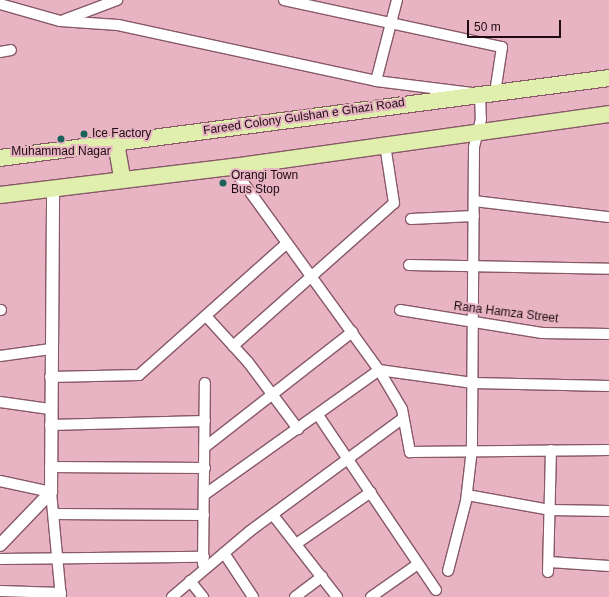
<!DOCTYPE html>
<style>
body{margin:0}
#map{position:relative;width:609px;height:597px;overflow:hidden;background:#e8b4c3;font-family:Arial,sans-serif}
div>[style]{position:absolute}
.roads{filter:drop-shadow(1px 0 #875967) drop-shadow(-1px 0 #875967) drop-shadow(0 1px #875967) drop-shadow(0 -1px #875967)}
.minor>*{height:10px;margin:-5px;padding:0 5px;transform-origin:5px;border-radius:5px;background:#fff}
.tertiary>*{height:12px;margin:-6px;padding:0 6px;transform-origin:6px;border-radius:6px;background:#fff}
.primary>*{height:16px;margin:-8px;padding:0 8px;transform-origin:8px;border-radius:8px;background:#e0efad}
.dots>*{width:11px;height:11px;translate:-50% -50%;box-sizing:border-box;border:2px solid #e8b4c3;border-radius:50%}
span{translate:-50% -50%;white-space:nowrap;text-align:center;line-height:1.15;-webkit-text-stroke:4px #e8b4c3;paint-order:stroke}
.street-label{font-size:12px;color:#1d0b11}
.poi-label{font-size:12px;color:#1d0b11}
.left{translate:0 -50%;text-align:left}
.scale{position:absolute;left:467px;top:20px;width:94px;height:18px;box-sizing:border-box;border:2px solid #1d0b11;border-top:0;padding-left:5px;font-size:12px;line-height:14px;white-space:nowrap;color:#1d0b11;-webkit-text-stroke:3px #e8b4c3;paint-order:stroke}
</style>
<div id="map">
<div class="roads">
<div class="minor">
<div style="left:284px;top:0;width:223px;rotate:12.2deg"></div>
<div style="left:502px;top:47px;width:47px;rotate:98.7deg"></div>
<div style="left:0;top:4px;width:62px;rotate:15.8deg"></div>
<div style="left:60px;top:21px;width:58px;rotate:3.9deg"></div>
<div style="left:118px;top:25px;width:264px;rotate:12.2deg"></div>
<div style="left:376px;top:81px;width:105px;rotate:7.1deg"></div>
<div style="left:480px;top:94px;width:25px;rotate:88deg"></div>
<div style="left:481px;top:119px;width:29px;rotate:104deg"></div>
<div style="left:474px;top:147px;width:302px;rotate:90.4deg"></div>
<div style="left:472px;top:449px;width:52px;rotate:96.6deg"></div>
<div style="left:466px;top:501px;width:72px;rotate:104.4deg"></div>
<div style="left:64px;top:20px;width:57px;rotate:-20.7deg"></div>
<div style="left:0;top:52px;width:11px;rotate:-10deg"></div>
<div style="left:376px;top:81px;width:84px;rotate:-75.5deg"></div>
<div style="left:232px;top:167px;width:251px;rotate:54.1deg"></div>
<div style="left:379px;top:370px;width:45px;rotate:59.5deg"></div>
<div style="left:402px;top:409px;width:44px;rotate:79.5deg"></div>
<div style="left:410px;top:452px;width:199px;rotate:-0.6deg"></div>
<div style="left:474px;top:201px;width:136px;rotate:6.8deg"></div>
<div style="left:411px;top:219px;width:63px;rotate:-2.7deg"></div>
<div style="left:409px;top:265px;width:200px;rotate:1.1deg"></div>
<div style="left:0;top:310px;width:1px"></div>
<div style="left:400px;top:310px;width:144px;rotate:9.2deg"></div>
<div style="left:542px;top:333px;width:67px;rotate:0.9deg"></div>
<div style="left:206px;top:316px;width:62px;rotate:47.6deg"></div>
<div style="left:248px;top:362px;width:84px;rotate:53.3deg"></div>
<div style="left:233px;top:346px;width:215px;rotate:-41.6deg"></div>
<div style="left:394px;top:203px;width:59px;rotate:-98.8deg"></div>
<div style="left:0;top:356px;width:51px;rotate:-7.8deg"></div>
<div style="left:50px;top:377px;width:89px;rotate:-1.3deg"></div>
<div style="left:139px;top:375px;width:198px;rotate:-41.7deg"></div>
<div style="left:0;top:402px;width:50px;rotate:8deg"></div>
<div style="left:318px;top:415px;width:211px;rotate:56deg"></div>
<div style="left:50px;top:425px;width:155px;rotate:-1.5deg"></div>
<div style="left:205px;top:447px;width:187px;rotate:-38deg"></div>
<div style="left:50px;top:467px;width:155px;rotate:0.4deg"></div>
<div style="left:0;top:481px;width:52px;rotate:12.2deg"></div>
<div style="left:51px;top:492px;width:105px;rotate:84.6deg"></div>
<div style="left:204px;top:495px;width:215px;rotate:-35.5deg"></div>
<div style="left:379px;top:370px;width:95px;rotate:7.9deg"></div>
<div style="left:473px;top:383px;width:136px;rotate:1.3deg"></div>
<div style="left:467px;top:495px;width:84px;rotate:10.2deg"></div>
<div style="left:550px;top:510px;width:59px;rotate:1deg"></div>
<div style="left:54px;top:514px;width:150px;rotate:0.4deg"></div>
<div style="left:273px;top:515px;width:104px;rotate:52deg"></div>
<div style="left:296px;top:544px;width:91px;rotate:-34.7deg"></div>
<div style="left:224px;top:553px;width:53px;rotate:56.6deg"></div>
<div style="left:0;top:559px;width:204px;rotate:-0.6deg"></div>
<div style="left:549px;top:562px;width:60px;rotate:3.8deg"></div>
<div style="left:203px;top:564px;width:181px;rotate:-89.4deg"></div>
<div style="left:548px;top:572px;width:122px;rotate:-88.6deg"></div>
<div style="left:190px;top:581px;width:21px;rotate:51deg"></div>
<div style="left:0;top:591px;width:61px;rotate:1.9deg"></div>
<div style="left:172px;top:597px;width:102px;rotate:-40.2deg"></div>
<div style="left:250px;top:531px;width:190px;rotate:-36.4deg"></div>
<div style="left:295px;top:597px;width:34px;rotate:-37deg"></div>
<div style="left:371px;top:597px;width:57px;rotate:-35.1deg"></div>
</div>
<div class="tertiary">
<div style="left:0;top:545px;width:74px;rotate:-46.1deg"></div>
<div style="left:51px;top:492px;width:304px;rotate:-89.6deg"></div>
</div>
<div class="primary">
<div style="left:116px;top:143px;width:36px;rotate:80deg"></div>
<div style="left:0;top:158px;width:614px;rotate:-7.48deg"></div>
<div style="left:0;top:195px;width:234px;rotate:-6.9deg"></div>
<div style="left:232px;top:167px;width:381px;rotate:-8deg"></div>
</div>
</div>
<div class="dots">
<div style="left:84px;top:134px;background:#1a6257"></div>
<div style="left:61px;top:139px;background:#1a6257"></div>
<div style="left:223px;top:183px;background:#1a6257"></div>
</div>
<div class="street-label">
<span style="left:304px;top:117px;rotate:-8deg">Fareed Colony Gulshan e Ghazi Road</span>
<span style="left:506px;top:313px;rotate:7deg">Rana Hamza Street</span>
</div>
<div class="poi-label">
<span class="left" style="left:92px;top:134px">Ice Factory</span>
<span style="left:61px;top:152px">Muhammad Nagar</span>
<span class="left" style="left:231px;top:183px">Orangi Town<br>Bus Stop</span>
</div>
<div class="scale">50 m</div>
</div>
